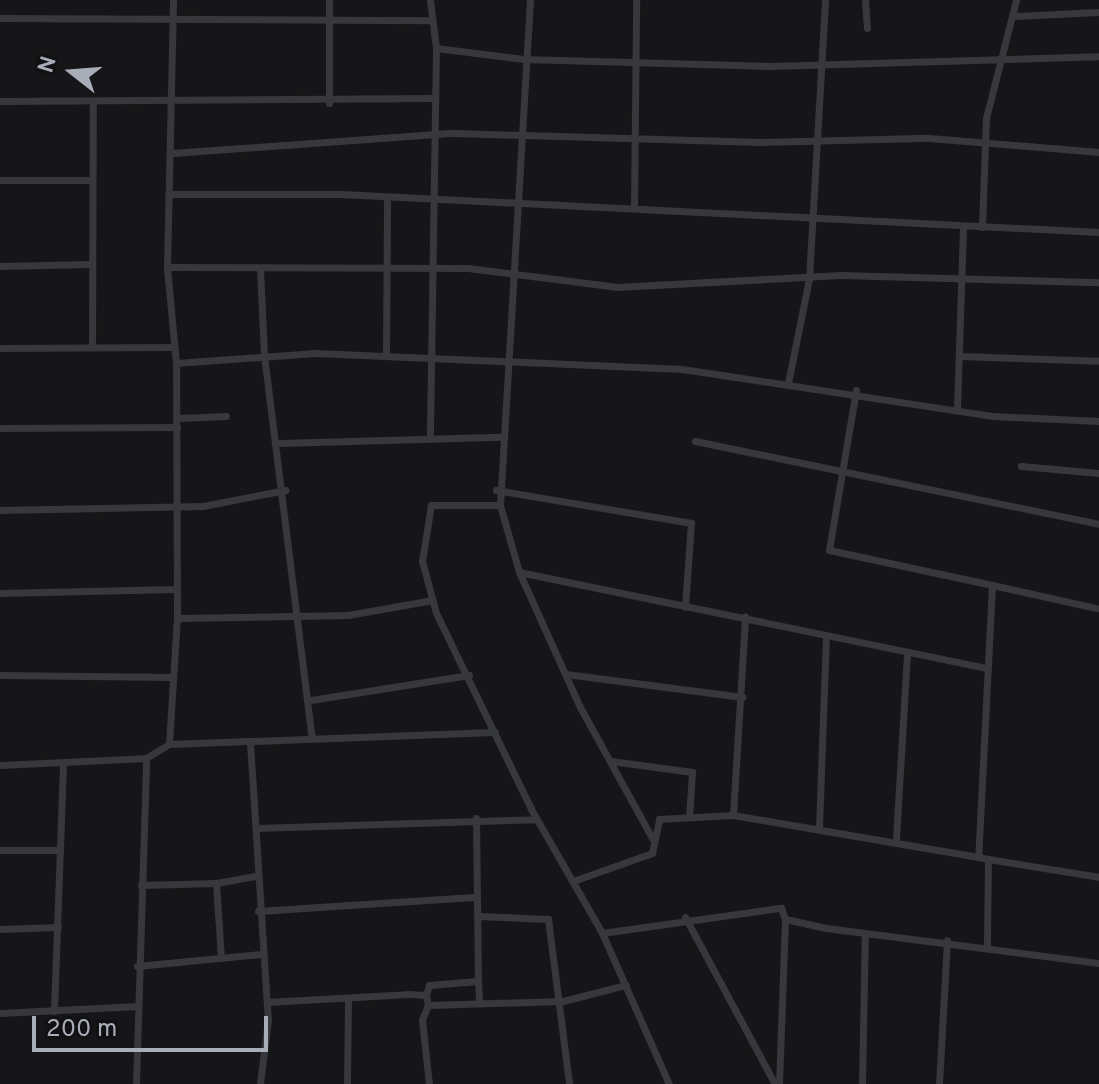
<!DOCTYPE html>
<style>
body{margin:0}
#map{position:relative;width:1099px;height:1084px;overflow:hidden;background:#161618;font-family:Overpass,sans-serif}
div>[style]{position:absolute}
.minor>*{height:7px;margin:-3.5px;padding:0 3.5px;transform-origin:3.5px;border-radius:3.5px;background:#37383d}
span{translate:-50% -50%;white-space:nowrap;text-align:center;line-height:1.15;-webkit-text-stroke:7px #111113;paint-order:stroke}
.north{position:absolute;left:32px;top:32px;width:80px;height:80px;-webkit-text-stroke:6px #111113;paint-order:stroke;rotate:287deg;font-size:22px;font-weight:700;line-height:32px;text-align:center;color:#a8adb8}
.north::after{content:'';display:block;margin:auto;width:28px;height:36px;background:#a8adb8;clip-path:polygon(50% 0,100% 100%,50% 72%,0 100%)}
.scale{position:absolute;left:32px;top:1016px;width:236px;height:36px;box-sizing:border-box;border:4px solid #a8adb8;border-top:0;padding-left:10px;font-size:24px;line-height:28px;white-space:nowrap;color:#a8adb8;-webkit-text-stroke:6px #111113;paint-order:stroke}
</style>
<div id="map">
<div class="minor">
<div style="left:430px;top:0;width:48px;rotate:82.9deg"></div>
<div style="left:436px;top:48px;width:386px;rotate:90.9deg"></div>
<div style="left:530px;top:0;width:506px;rotate:93.4deg"></div>
<div style="left:500px;top:505px;width:69px;rotate:180deg"></div>
<div style="left:431px;top:505px;width:57px;rotate:99.1deg"></div>
<div style="left:422px;top:561px;width:54px;rotate:74.9deg"></div>
<div style="left:436px;top:613px;width:218px;rotate:64.1deg"></div>
<div style="left:531px;top:809px;width:143px;rotate:60.2deg"></div>
<div style="left:602px;top:933px;width:165px;rotate:66.1deg"></div>
<div style="left:865px;top:0;width:28px;rotate:86deg"></div>
<div style="left:1013px;top:16px;width:86px;rotate:-2.7deg"></div>
<div style="left:0;top:18px;width:432px;rotate:0.3deg"></div>
<div style="left:436px;top:48px;width:88px;rotate:7.2deg"></div>
<div style="left:523px;top:59px;width:247px;rotate:1.6deg"></div>
<div style="left:770px;top:66px;width:329px;rotate:-1.7deg"></div>
<div style="left:0;top:101px;width:434px;rotate:-0.4deg"></div>
<div style="left:329px;top:103px;width:103px;rotate:-90deg"></div>
<div style="left:172px;top:153px;width:282px;rotate:-4.1deg"></div>
<div style="left:453px;top:133px;width:307px;rotate:1.7deg"></div>
<div style="left:760px;top:142px;width:169px;rotate:-1.4deg"></div>
<div style="left:929px;top:138px;width:171px;rotate:4.7deg"></div>
<div style="left:0;top:180px;width:92px"></div>
<div style="left:168px;top:194px;width:173px"></div>
<div style="left:341px;top:194px;width:759px;rotate:2.87deg"></div>
<div style="left:634px;top:208px;width:208px;rotate:-89.4deg"></div>
<div style="left:982px;top:227px;width:109px;rotate:-87.9deg"></div>
<div style="left:986px;top:118px;width:122px;rotate:-75.7deg"></div>
<div style="left:0;top:266px;width:90px;rotate:-1.3deg"></div>
<div style="left:167px;top:267px;width:301px;rotate:0.2deg"></div>
<div style="left:468px;top:268px;width:151px;rotate:7.2deg"></div>
<div style="left:618px;top:287px;width:223px;rotate:-3.1deg"></div>
<div style="left:841px;top:275px;width:258px;rotate:1.6deg"></div>
<div style="left:260px;top:268px;width:87px;rotate:87.4deg"></div>
<div style="left:264px;top:355px;width:386px;rotate:82.9deg"></div>
<div style="left:92px;top:347px;width:245px;rotate:-89.8deg"></div>
<div style="left:0;top:348px;width:174px;rotate:-0.3deg"></div>
<div style="left:386px;top:355px;width:158px;rotate:-89.6deg"></div>
<div style="left:959px;top:356px;width:140px;rotate:2deg"></div>
<div style="left:176px;top:363px;width:140px;rotate:-4.1deg"></div>
<div style="left:316px;top:353px;width:366px;rotate:2.5deg"></div>
<div style="left:682px;top:369px;width:315px;rotate:8.6deg"></div>
<div style="left:993px;top:416px;width:106px;rotate:2.7deg"></div>
<div style="left:788px;top:383px;width:106px;rotate:-78.6deg"></div>
<div style="left:809px;top:279px;width:279px;rotate:-86.7deg"></div>
<div style="left:856px;top:390px;width:162px;rotate:99.6deg"></div>
<div style="left:829px;top:550px;width:167px;rotate:12.1deg"></div>
<div style="left:992px;top:585px;width:272px;rotate:92.9deg"></div>
<div style="left:978px;top:857px;width:10px;rotate:11deg"></div>
<div style="left:988px;top:859px;width:88px;rotate:90.7deg"></div>
<div style="left:957px;top:408px;width:181px;rotate:-88.1deg"></div>
<div style="left:177px;top:418px;width:49px;rotate:-2.3deg"></div>
<div style="left:0;top:428px;width:177px;rotate:-0.3deg"></div>
<div style="left:695px;top:441px;width:412px;rotate:11.6deg"></div>
<div style="left:280px;top:443px;width:221px;rotate:-1.6deg"></div>
<div style="left:1021px;top:466px;width:78px;rotate:5.1deg"></div>
<div style="left:496px;top:490px;width:198px;rotate:9.6deg"></div>
<div style="left:691px;top:523px;width:84px;rotate:94.1deg"></div>
<div style="left:500px;top:505px;width:70px;rotate:74.2deg"></div>
<div style="left:519px;top:572px;width:478px;rotate:11.6deg"></div>
<div style="left:0;top:510px;width:203px;rotate:-1.1deg"></div>
<div style="left:203px;top:506px;width:84px;rotate:-11deg"></div>
<div style="left:519px;top:572px;width:148px;rotate:65.7deg"></div>
<div style="left:580px;top:707px;width:149px;rotate:61.2deg"></div>
<div style="left:992px;top:585px;width:107px;rotate:12.5deg"></div>
<div style="left:0;top:593px;width:176px;rotate:-1.3deg"></div>
<div style="left:177px;top:618px;width:171px;rotate:-1deg"></div>
<div style="left:348px;top:615px;width:86px;rotate:-10deg"></div>
<div style="left:566px;top:674px;width:178px;rotate:7.4deg"></div>
<div style="left:0;top:675px;width:171px;rotate:0.7deg"></div>
<div style="left:311px;top:700px;width:160px;rotate:-9deg"></div>
<div style="left:250px;top:743px;width:277px;rotate:86.3deg"></div>
<div style="left:268px;top:1019px;width:65px;rotate:97deg"></div>
<div style="left:169px;top:744px;width:126px;rotate:-86.4deg"></div>
<div style="left:177px;top:618px;width:255px;rotate:-90.2deg"></div>
<div style="left:176px;top:363px;width:96px;rotate:-95.4deg"></div>
<div style="left:167px;top:267px;width:267px;rotate:-88.7deg"></div>
<div style="left:611px;top:761px;width:82px;rotate:7.7deg"></div>
<div style="left:692px;top:772px;width:45px;rotate:93.8deg"></div>
<div style="left:0;top:765px;width:146px;rotate:-2.7deg"></div>
<div style="left:146px;top:758px;width:27px;rotate:-31deg"></div>
<div style="left:169px;top:744px;width:326px;rotate:-2.1deg"></div>
<div style="left:733px;top:815px;width:199px;rotate:-86.5deg"></div>
<div style="left:476px;top:818px;width:163px;rotate:89.3deg"></div>
<div style="left:819px;top:827px;width:191px;rotate:-87.9deg"></div>
<div style="left:256px;top:828px;width:281px;rotate:-1.8deg"></div>
<div style="left:896px;top:839px;width:187px;rotate:-86.6deg"></div>
<div style="left:0;top:850px;width:60px"></div>
<div style="left:988px;top:859px;width:112px;rotate:9.2deg"></div>
<div style="left:573px;top:881px;width:84px;rotate:-19.5deg"></div>
<div style="left:652px;top:853px;width:35px;rotate:-78deg"></div>
<div style="left:659px;top:819px;width:74px;rotate:-3.1deg"></div>
<div style="left:733px;top:815px;width:249px;rotate:9.7deg"></div>
<div style="left:216px;top:883px;width:40px;rotate:-10deg"></div>
<div style="left:141px;top:885px;width:75px;rotate:-1.5deg"></div>
<div style="left:216px;top:883px;width:75px;rotate:86.2deg"></div>
<div style="left:258px;top:911px;width:219px;rotate:-3.7deg"></div>
<div style="left:479px;top:916px;width:69px;rotate:2.5deg"></div>
<div style="left:548px;top:919px;width:166px;rotate:82.7deg"></div>
<div style="left:685px;top:917px;width:190px;rotate:61.7deg"></div>
<div style="left:0;top:929px;width:58px;rotate:-2deg"></div>
<div style="left:602px;top:933px;width:181px;rotate:-8deg"></div>
<div style="left:781px;top:908px;width:12px;rotate:70deg"></div>
<div style="left:785px;top:919px;width:42px;rotate:12.4deg"></div>
<div style="left:826px;top:928px;width:275px;rotate:7.3deg"></div>
<div style="left:137px;top:966px;width:126px;rotate:-5.5deg"></div>
<div style="left:426px;top:995px;width:10px;rotate:-73deg"></div>
<div style="left:429px;top:985px;width:49px;rotate:-4.7deg"></div>
<div style="left:478px;top:981px;width:20px;rotate:87deg"></div>
<div style="left:267px;top:1002px;width:141px;rotate:-3.2deg"></div>
<div style="left:408px;top:994px;width:18px;rotate:3deg"></div>
<div style="left:426px;top:995px;width:10px;rotate:79deg"></div>
<div style="left:428px;top:1005px;width:135px;rotate:-1.7deg"></div>
<div style="left:563px;top:1001px;width:65px;rotate:-14.3deg"></div>
<div style="left:428px;top:1005px;width:16px;rotate:112deg"></div>
<div style="left:422px;top:1020px;width:64px;rotate:83.8deg"></div>
<div style="left:54px;top:1011px;width:247px;rotate:-87.9deg"></div>
<div style="left:0;top:1013px;width:138px;rotate:-2.9deg"></div>
<div style="left:136px;top:1084px;width:326px;rotate:-88.2deg"></div>
<div style="left:347px;top:1084px;width:86px;rotate:-89.3deg"></div>
<div style="left:779px;top:1084px;width:165px;rotate:-87.9deg"></div>
<div style="left:862px;top:1084px;width:151px;rotate:-88.9deg"></div>
<div style="left:939px;top:1084px;width:144px;rotate:-86.8deg"></div>
</div>
<div class="north">N</div>
<div class="scale">200 m</div>
</div>
